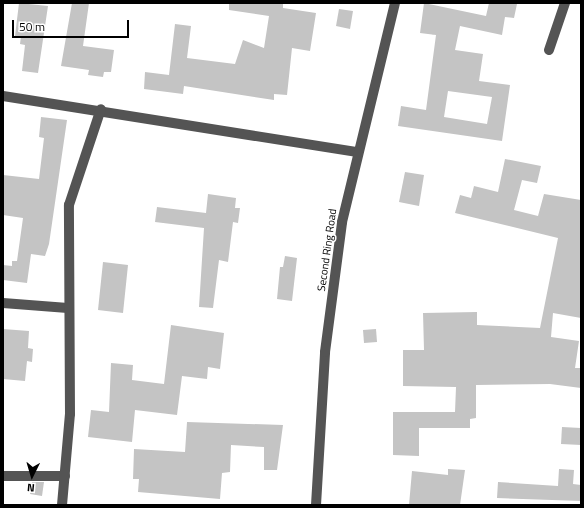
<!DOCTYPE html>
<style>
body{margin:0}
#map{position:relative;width:584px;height:508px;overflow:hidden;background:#fff;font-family:"Titillium Web",sans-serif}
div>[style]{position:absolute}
.building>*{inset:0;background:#c4c4c4}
.minor>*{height:10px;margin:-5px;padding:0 5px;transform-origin:5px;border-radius:5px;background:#545454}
span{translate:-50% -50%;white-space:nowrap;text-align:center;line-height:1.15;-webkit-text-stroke:3px #fff;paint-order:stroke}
.street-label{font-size:11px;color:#000}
.frame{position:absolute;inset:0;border:4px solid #000;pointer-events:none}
.north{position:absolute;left:12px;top:456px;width:40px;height:40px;-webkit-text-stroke:3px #fff;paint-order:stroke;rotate:185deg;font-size:11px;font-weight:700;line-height:16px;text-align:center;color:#000}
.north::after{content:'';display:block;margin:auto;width:14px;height:18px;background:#000;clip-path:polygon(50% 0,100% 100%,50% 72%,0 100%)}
.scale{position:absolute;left:12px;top:20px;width:117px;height:18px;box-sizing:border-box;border:2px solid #000;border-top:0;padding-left:5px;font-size:12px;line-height:14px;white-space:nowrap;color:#000;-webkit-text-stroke:3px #fff;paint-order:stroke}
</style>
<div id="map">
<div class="building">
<div style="clip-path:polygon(19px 3px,48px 6px,38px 73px,22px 71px,25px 45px,20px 44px,21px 36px,15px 36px)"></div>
<div style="clip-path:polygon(72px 3px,89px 3px,83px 46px,114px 50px,111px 72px,104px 72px,103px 77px,88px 75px,89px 70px,61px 66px)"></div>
<div style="clip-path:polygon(229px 3px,283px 3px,283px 8px,316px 13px,310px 51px,292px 48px,287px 95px,274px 94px,274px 100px,184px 86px,183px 94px,144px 89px,145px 72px,169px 75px,175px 24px,191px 26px,187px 58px,235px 64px,243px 40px,264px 48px,269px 16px,229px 10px)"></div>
<div style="clip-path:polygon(evenodd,424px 3px,486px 16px,489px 3px,517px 4px,514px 18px,505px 17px,502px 35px,460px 26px,455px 50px,483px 54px,479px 81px,510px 85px,502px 141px,398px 126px,401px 106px,426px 110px,436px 35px,420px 33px,424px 3px,448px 91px,492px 97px,487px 124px,444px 117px,448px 91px)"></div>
<div style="clip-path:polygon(339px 9px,353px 11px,350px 29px,336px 26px)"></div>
<div style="clip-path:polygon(41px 117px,67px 120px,49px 244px,45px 256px,31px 254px,27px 283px,3px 280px,3px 265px,12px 266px,12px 261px,17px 261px,23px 218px,3px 215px,3px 175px,39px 179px,44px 138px,39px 137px)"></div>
<div style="clip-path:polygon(505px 159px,541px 166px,537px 183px,522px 180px,514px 210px,538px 216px,544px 194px,581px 200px,581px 318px,553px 313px,551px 337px,579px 341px,575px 368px,581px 368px,581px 388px,550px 384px,476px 385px,476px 418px,470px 419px,470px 428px,419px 428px,419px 456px,393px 455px,393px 412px,455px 412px,456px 387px,403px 386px,403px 350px,424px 350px,423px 313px,477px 312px,477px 325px,540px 328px,558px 238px,455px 213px,460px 195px,471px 198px,474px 186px,498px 192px)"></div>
<div style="clip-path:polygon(405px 172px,424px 175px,419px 206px,399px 202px)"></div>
<div style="clip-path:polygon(208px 194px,236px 198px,235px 208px,240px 208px,238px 223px,233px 222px,228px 262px,219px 260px,213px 308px,199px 307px,204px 228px,155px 222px,157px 207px,206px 213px)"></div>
<div style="clip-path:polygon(285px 256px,297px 258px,292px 301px,277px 299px,280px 267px,283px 267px)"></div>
<div style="clip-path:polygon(103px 262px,128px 265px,123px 313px,98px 310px)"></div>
<div style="clip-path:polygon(171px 325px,224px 333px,220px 369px,208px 367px,207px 379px,182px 376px,177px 415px,135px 410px,132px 442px,88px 437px,91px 410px,109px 412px,111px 363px,133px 365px,132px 380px,164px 384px)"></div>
<div style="clip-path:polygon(3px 329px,29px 331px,28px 348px,33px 349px,32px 362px,27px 361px,25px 381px,3px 379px)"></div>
<div style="clip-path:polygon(376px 329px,377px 342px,364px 343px,363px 330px)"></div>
<div style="clip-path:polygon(187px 422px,283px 425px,277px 470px,264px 470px,264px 447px,231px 445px,230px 472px,222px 473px,220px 499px,138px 492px,139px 479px,133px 479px,134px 449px,185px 452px)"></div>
<div style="clip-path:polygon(562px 427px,581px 428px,581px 445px,561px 444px)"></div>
<div style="clip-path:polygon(448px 469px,465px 470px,460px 505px,409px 505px,412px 471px,448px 475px)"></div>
<div style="clip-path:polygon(559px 469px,574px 470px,573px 484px,581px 485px,581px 501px,497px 498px,498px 482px,558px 486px)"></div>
<div style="clip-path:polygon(32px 482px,44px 482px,42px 496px,30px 494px)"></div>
</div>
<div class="minor">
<div style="left:549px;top:50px;width:50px;rotate:-71.2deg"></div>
<div style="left:3px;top:96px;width:359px;rotate:9deg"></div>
<div style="left:3px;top:303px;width:65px;rotate:4.4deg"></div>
<div style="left:3px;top:476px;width:62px"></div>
<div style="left:62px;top:505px;width:91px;rotate:-85deg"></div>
<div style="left:70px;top:414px;width:209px;rotate:-90.3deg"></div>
<div style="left:69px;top:205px;width:101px;rotate:-71.6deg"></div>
<div style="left:316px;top:505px;width:153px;rotate:-86.6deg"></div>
<div style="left:325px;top:352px;width:131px;rotate:-82.5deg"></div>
<div style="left:342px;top:222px;width:225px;rotate:-76.4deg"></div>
</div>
<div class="street-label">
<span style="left:327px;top:250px;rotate:-82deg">Second Ring Road</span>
</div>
<div class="frame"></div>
<div class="north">N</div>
<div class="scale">50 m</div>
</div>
